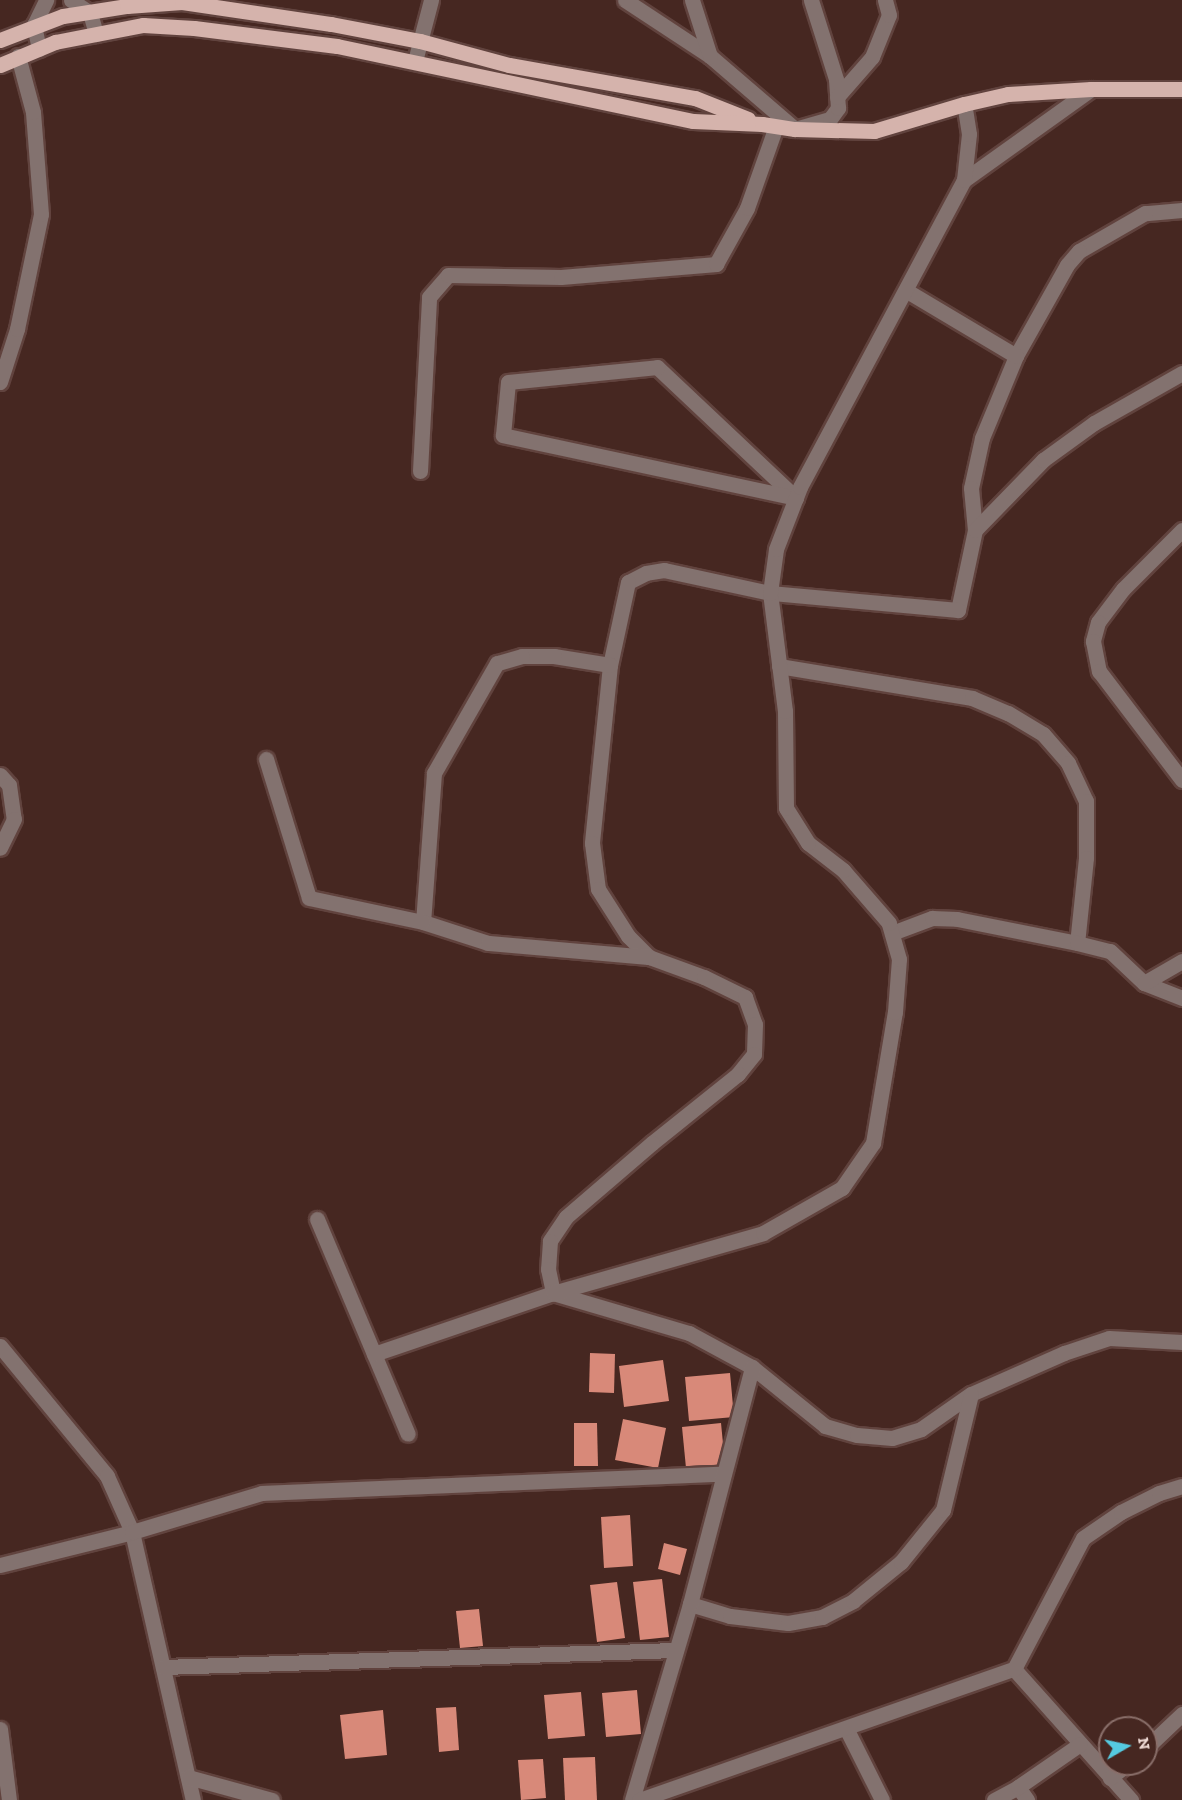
<!DOCTYPE html>
<style>
body{margin:0}
#map{position:relative;width:1182px;height:1800px;overflow:hidden;background:#462721;font-family:"Zilla Slab",serif}
div>[style]{position:absolute}
.building>*{inset:0;background:#d88979}
.roads{filter:drop-shadow(2px 0 #61433e) drop-shadow(-2px 0 #61433e) drop-shadow(0 2px #61433e) drop-shadow(0 -2px #61433e)}
.minor>*{height:15px;margin:-7.5px;padding:0 7.5px;transform-origin:7.5px;border-radius:7.5px;background:#83726f}
.major>*{height:15px;margin:-7.5px;padding:0 7.5px;transform-origin:7.5px;border-radius:7.5px;background:#d5b3ac}
span{translate:-50% -50%;white-space:nowrap;text-align:center;line-height:1.15;-webkit-text-stroke:6px #462721;paint-order:stroke}
.north{position:absolute;left:1098px;top:1716px;width:60px;height:60px;box-sizing:border-box;background:#462721;border:2px solid #896e69;border-radius:50%;rotate:81deg;font-size:16px;font-weight:700;line-height:24px;text-align:center;color:#eed9d4}
.north::after{content:'';display:block;margin:auto;width:21px;height:27px;background:#55cae0;clip-path:polygon(50% 0,100% 100%,50% 72%,0 100%)}
</style>
<div id="map">
<div class="building">
<div style="clip-path:polygon(590px 1353px,615px 1354px,614px 1393px,589px 1392px)"></div>
<div style="clip-path:polygon(663px 1360px,669px 1401px,624px 1407px,619px 1366px)"></div>
<div style="clip-path:polygon(730px 1373px,734px 1417px,689px 1421px,685px 1377px)"></div>
<div style="clip-path:polygon(623px 1419px,666px 1428px,658px 1468px,615px 1460px)"></div>
<div style="clip-path:polygon(574px 1423px,597px 1423px,598px 1466px,574px 1466px)"></div>
<div style="clip-path:polygon(721px 1423px,725px 1464px,686px 1468px,682px 1427px)"></div>
<div style="clip-path:polygon(630px 1515px,633px 1566px,604px 1568px,601px 1517px)"></div>
<div style="clip-path:polygon(664px 1543px,687px 1549px,680px 1575px,658px 1569px)"></div>
<div style="clip-path:polygon(662px 1579px,669px 1637px,640px 1640px,633px 1582px)"></div>
<div style="clip-path:polygon(617px 1582px,625px 1638px,597px 1642px,590px 1585px)"></div>
<div style="clip-path:polygon(479px 1609px,483px 1646px,460px 1648px,456px 1611px)"></div>
<div style="clip-path:polygon(637px 1690px,641px 1734px,606px 1737px,602px 1693px)"></div>
<div style="clip-path:polygon(581px 1692px,585px 1736px,548px 1739px,544px 1695px)"></div>
<div style="clip-path:polygon(456px 1707px,459px 1750px,439px 1752px,436px 1708px)"></div>
<div style="clip-path:polygon(383px 1710px,387px 1755px,345px 1759px,340px 1715px)"></div>
<div style="clip-path:polygon(595px 1757px,597px 1800px,565px 1800px,563px 1758px)"></div>
<div style="clip-path:polygon(543px 1759px,546px 1798px,521px 1800px,518px 1760px)"></div>
</div>
<div class="roads">
<div class="minor">
<div style="left:71px;top:0;width:23px;rotate:34deg"></div>
<div style="left:90px;top:13px;width:22px;rotate:74deg"></div>
<div style="left:625px;top:0;width:102px;rotate:33.4deg"></div>
<div style="left:710px;top:56px;width:112px;rotate:40.7deg"></div>
<div style="left:795px;top:129px;width:36px;rotate:-16deg"></div>
<div style="left:830px;top:119px;width:14px;rotate:-54deg"></div>
<div style="left:838px;top:108px;width:29px;rotate:-94deg"></div>
<div style="left:836px;top:79px;width:83px;rotate:-107.6deg"></div>
<div style="left:692px;top:0;width:59px;rotate:72.2deg"></div>
<div style="left:39px;top:49px;width:25px;rotate:-102deg"></div>
<div style="left:34px;top:25px;width:28px;rotate:-64deg"></div>
<div style="left:415px;top:61px;width:63px;rotate:-75.3deg"></div>
<div style="left:837px;top:97px;width:53px;rotate:-48.8deg"></div>
<div style="left:872px;top:57px;width:45px;rotate:-68deg"></div>
<div style="left:889px;top:15px;width:16px;rotate:-105deg"></div>
<div style="left:964px;top:180px;width:156px;rotate:-35.6deg"></div>
<div style="left:1182px;top:210px;width:37px;rotate:175deg"></div>
<div style="left:1145px;top:213px;width:76px;rotate:150.1deg"></div>
<div style="left:1079px;top:251px;width:18px;rotate:131deg"></div>
<div style="left:1067px;top:265px;width:104px;rotate:119.3deg"></div>
<div style="left:1016px;top:356px;width:89px;rotate:112.5deg"></div>
<div style="left:982px;top:438px;width:51px;rotate:102.4deg"></div>
<div style="left:971px;top:488px;width:42px;rotate:84.6deg"></div>
<div style="left:975px;top:530px;width:82px;rotate:102deg"></div>
<div style="left:958px;top:610px;width:189px;rotate:-174.8deg"></div>
<div style="left:770px;top:593px;width:108px;rotate:-167.8deg"></div>
<div style="left:664px;top:570px;width:18px;rotate:171deg"></div>
<div style="left:646px;top:573px;width:20px;rotate:153deg"></div>
<div style="left:628px;top:582px;width:85px;rotate:102.2deg"></div>
<div style="left:610px;top:665px;width:179px;rotate:95.8deg"></div>
<div style="left:592px;top:843px;width:46px;rotate:82.6deg"></div>
<div style="left:598px;top:889px;width:56px;rotate:57.4deg"></div>
<div style="left:628px;top:936px;width:30px;rotate:45deg"></div>
<div style="left:649px;top:957px;width:59px;rotate:20deg"></div>
<div style="left:704px;top:977px;width:46px;rotate:26deg"></div>
<div style="left:745px;top:997px;width:29px;rotate:70deg"></div>
<div style="left:755px;top:1024px;width:30px;rotate:92deg"></div>
<div style="left:754px;top:1054px;width:26px;rotate:129deg"></div>
<div style="left:738px;top:1074px;width:110px;rotate:141.3deg"></div>
<div style="left:652px;top:1143px;width:113px;rotate:139.3deg"></div>
<div style="left:566px;top:1217px;width:29px;rotate:124deg"></div>
<div style="left:550px;top:1241px;width:28px;rotate:94deg"></div>
<div style="left:548px;top:1269px;width:25px;rotate:78deg"></div>
<div style="left:553px;top:1293px;width:142px;rotate:16.4deg"></div>
<div style="left:689px;top:1333px;width:72px;rotate:28.4deg"></div>
<div style="left:752px;top:1367px;width:94px;rotate:38.9deg"></div>
<div style="left:825px;top:1426px;width:33px;rotate:16deg"></div>
<div style="left:857px;top:1435px;width:35px;rotate:5deg"></div>
<div style="left:892px;top:1438px;width:30px;rotate:-17deg"></div>
<div style="left:921px;top:1429px;width:61px;rotate:-35deg"></div>
<div style="left:971px;top:1394px;width:102px;rotate:-23.8deg"></div>
<div style="left:1064px;top:1353px;width:47px;rotate:-18.4deg"></div>
<div style="left:1109px;top:1338px;width:73px;rotate:3.1deg"></div>
<div style="left:907px;top:291px;width:127px;rotate:30.8deg"></div>
<div style="left:657px;top:367px;width:191px;rotate:43.3deg"></div>
<div style="left:796px;top:498px;width:300px;rotate:-167.9deg"></div>
<div style="left:503px;top:435px;width:53px;rotate:-84.6deg"></div>
<div style="left:508px;top:382px;width:150px;rotate:-5.7deg"></div>
<div style="left:0;top:382px;width:56px;rotate:-72.2deg"></div>
<div style="left:17px;top:329px;width:117px;rotate:-78.2deg"></div>
<div style="left:41px;top:214px;width:102px;rotate:-94.5deg"></div>
<div style="left:33px;top:112px;width:58px;rotate:-105deg"></div>
<div style="left:420px;top:471px;width:174px;rotate:-87deg"></div>
<div style="left:429px;top:297px;width:29px;rotate:-49deg"></div>
<div style="left:448px;top:275px;width:113px;rotate:1deg"></div>
<div style="left:561px;top:277px;width:156px;rotate:-4.8deg"></div>
<div style="left:716px;top:264px;width:64px;rotate:-61deg"></div>
<div style="left:747px;top:208px;width:87px;rotate:-70.5deg"></div>
<div style="left:975px;top:530px;width:98px;rotate:-45.8deg"></div>
<div style="left:1043px;top:460px;width:63px;rotate:-36deg"></div>
<div style="left:1094px;top:423px;width:101px;rotate:-29.6deg"></div>
<div style="left:1182px;top:530px;width:83px;rotate:135deg"></div>
<div style="left:1123px;top:589px;width:41px;rotate:127.1deg"></div>
<div style="left:1098px;top:622px;width:20px;rotate:105deg"></div>
<div style="left:1093px;top:641px;width:31px;rotate:79deg"></div>
<div style="left:1099px;top:671px;width:137px;rotate:52.7deg"></div>
<div style="left:610px;top:665px;width:57px;rotate:-170.9deg"></div>
<div style="left:554px;top:656px;width:32px;rotate:180deg"></div>
<div style="left:522px;top:656px;width:26px;rotate:164deg"></div>
<div style="left:497px;top:663px;width:127px;rotate:119.8deg"></div>
<div style="left:434px;top:773px;width:149px;rotate:94.2deg"></div>
<div style="left:423px;top:922px;width:68px;rotate:17.9deg"></div>
<div style="left:488px;top:943px;width:162px;rotate:5deg"></div>
<div style="left:779px;top:666px;width:196px;rotate:9.4deg"></div>
<div style="left:972px;top:698px;width:39px;rotate:23deg"></div>
<div style="left:1008px;top:713px;width:41px;rotate:31deg"></div>
<div style="left:1043px;top:734px;width:38px;rotate:49deg"></div>
<div style="left:1068px;top:763px;width:42px;rotate:64.7deg"></div>
<div style="left:1086px;top:801px;width:57px;rotate:90deg"></div>
<div style="left:1086px;top:858px;width:85px;rotate:96deg"></div>
<div style="left:266px;top:759px;width:145px;rotate:72.8deg"></div>
<div style="left:309px;top:898px;width:116px;rotate:11.9deg"></div>
<div style="left:0;top:775px;width:13px;rotate:48deg"></div>
<div style="left:9px;top:785px;width:34px;rotate:82deg"></div>
<div style="left:14px;top:819px;width:32px;rotate:116deg"></div>
<div style="left:892px;top:933px;width:43px;rotate:-20.6deg"></div>
<div style="left:932px;top:918px;width:25px;rotate:2deg"></div>
<div style="left:957px;top:919px;width:122px;rotate:11.3deg"></div>
<div style="left:1077px;top:943px;width:34px;rotate:14deg"></div>
<div style="left:1110px;top:951px;width:47px;rotate:43.3deg"></div>
<div style="left:1144px;top:983px;width:41px;rotate:21.5deg"></div>
<div style="left:1144px;top:983px;width:44px;rotate:-30.1deg"></div>
<div style="left:317px;top:1219px;width:233px;rotate:67.1deg"></div>
<div style="left:0;top:1346px;width:168px;rotate:50.5deg"></div>
<div style="left:107px;top:1476px;width:61px;rotate:65.9deg"></div>
<div style="left:132px;top:1532px;width:275px;rotate:77.2deg"></div>
<div style="left:374px;top:1354px;width:189px;rotate:-18.8deg"></div>
<div style="left:553px;top:1293px;width:218px;rotate:-15.9deg"></div>
<div style="left:763px;top:1233px;width:91px;rotate:-29.7deg"></div>
<div style="left:842px;top:1188px;width:55px;rotate:-55.4deg"></div>
<div style="left:873px;top:1143px;width:133px;rotate:-80.5deg"></div>
<div style="left:895px;top:1012px;width:53px;rotate:-85.7deg"></div>
<div style="left:899px;top:959px;width:37px;rotate:-106deg"></div>
<div style="left:889px;top:923px;width:70px;rotate:-131deg"></div>
<div style="left:843px;top:870px;width:44px;rotate:-142.4deg"></div>
<div style="left:808px;top:843px;width:41px;rotate:-122.2deg"></div>
<div style="left:786px;top:808px;width:97px;rotate:-90.6deg"></div>
<div style="left:785px;top:711px;width:119px;rotate:-97.2deg"></div>
<div style="left:770px;top:593px;width:44px;rotate:-82.2deg"></div>
<div style="left:776px;top:549px;width:66px;rotate:-68.8deg"></div>
<div style="left:800px;top:487px;width:348px;rotate:-61.9deg"></div>
<div style="left:964px;top:180px;width:46px;rotate:-83.8deg"></div>
<div style="left:969px;top:134px;width:30px;rotate:-99deg"></div>
<div style="left:0;top:1565px;width:136px;rotate:-14deg"></div>
<div style="left:132px;top:1532px;width:136px;rotate:-16.7deg"></div>
<div style="left:262px;top:1493px;width:462px;rotate:-2.4deg"></div>
<div style="left:690px;top:1604px;width:42px;rotate:16.7deg"></div>
<div style="left:730px;top:1616px;width:58px;rotate:6.9deg"></div>
<div style="left:788px;top:1623px;width:35px;rotate:-10deg"></div>
<div style="left:822px;top:1617px;width:35px;rotate:-27deg"></div>
<div style="left:853px;top:1601px;width:62px;rotate:-39.1deg"></div>
<div style="left:901px;top:1562px;width:67px;rotate:-51.1deg"></div>
<div style="left:943px;top:1510px;width:119px;rotate:-76.4deg"></div>
<div style="left:163px;top:1667px;width:513px;rotate:-1.9deg"></div>
<div style="left:1014px;top:1669px;width:176px;rotate:48.2deg"></div>
<div style="left:0;top:1729px;width:72px;rotate:82.8deg"></div>
<div style="left:847px;top:1730px;width:78px;rotate:63.4deg"></div>
<div style="left:1146px;top:1748px;width:50px;rotate:-43.4deg"></div>
<div style="left:188px;top:1777px;width:87px;rotate:15.3deg"></div>
<div style="left:1110px;top:1778px;width:22px;rotate:-39deg"></div>
<div style="left:1018px;top:1787px;width:16px;rotate:55deg"></div>
<div style="left:632px;top:1800px;width:204px;rotate:-73.5deg"></div>
<div style="left:690px;top:1604px;width:245px;rotate:-75.3deg"></div>
<div style="left:639px;top:1800px;width:397px;rotate:-19.3deg"></div>
<div style="left:1014px;top:1669px;width:148px;rotate:-62.2deg"></div>
<div style="left:1083px;top:1538px;width:46px;rotate:-34.4deg"></div>
<div style="left:1121px;top:1512px;width:42px;rotate:-26.6deg"></div>
<div style="left:1159px;top:1493px;width:24px;rotate:-17deg"></div>
<div style="left:994px;top:1800px;width:27px;rotate:-28deg"></div>
<div style="left:1018px;top:1787px;width:75px;rotate:-34.7deg"></div>
</div>
<div class="major">
<div style="left:0;top:40px;width:67px;rotate:-20.9deg"></div>
<div style="left:63px;top:16px;width:65px;rotate:-8.9deg"></div>
<div style="left:127px;top:6px;width:55px;rotate:-4.2deg"></div>
<div style="left:182px;top:2px;width:151px;rotate:8.4deg"></div>
<div style="left:331px;top:24px;width:91px;rotate:10.8deg"></div>
<div style="left:420px;top:41px;width:92px;rotate:15.1deg"></div>
<div style="left:509px;top:65px;width:189px;rotate:10.1deg"></div>
<div style="left:695px;top:98px;width:57px;rotate:21.6deg"></div>
<div style="left:0;top:65px;width:60px;rotate:-22.7deg"></div>
<div style="left:55px;top:42px;width:90px;rotate:-10.9deg"></div>
<div style="left:143px;top:25px;width:51px;rotate:3.4deg"></div>
<div style="left:194px;top:28px;width:144px;rotate:7.2deg"></div>
<div style="left:337px;top:46px;width:364px;rotate:11.9deg"></div>
<div style="left:693px;top:121px;width:69px;rotate:2.5deg"></div>
<div style="left:762px;top:124px;width:33px;rotate:9deg"></div>
<div style="left:795px;top:129px;width:79px;rotate:1.5deg"></div>
<div style="left:874px;top:131px;width:94px;rotate:-16.7deg"></div>
<div style="left:964px;top:104px;width:45px;rotate:-12.8deg"></div>
<div style="left:1008px;top:94px;width:83px;rotate:-3.4deg"></div>
<div style="left:1091px;top:89px;width:91px"></div>
</div>
</div>
<div class="north">N</div>
</div>
